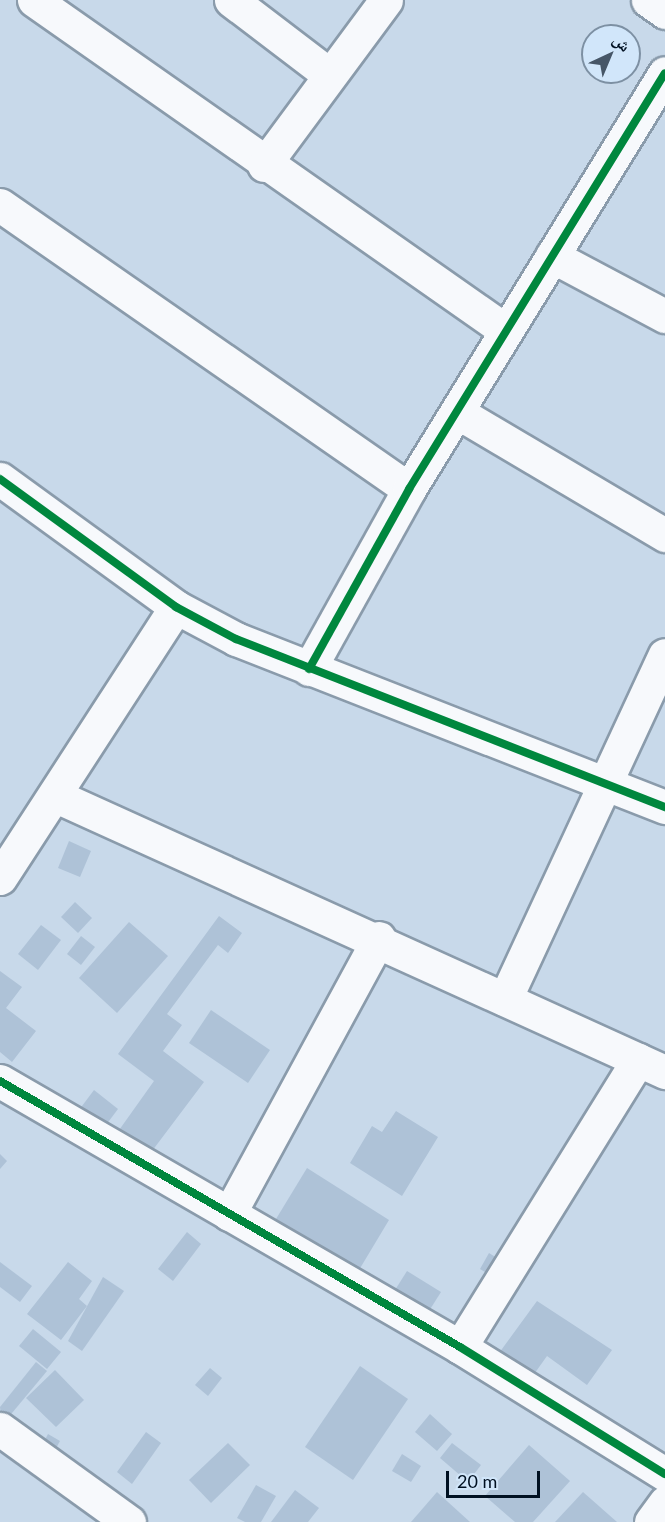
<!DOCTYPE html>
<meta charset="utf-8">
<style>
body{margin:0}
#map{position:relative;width:665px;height:1522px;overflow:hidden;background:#c8d9ea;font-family:Lato,"Noto Naskh Arabic",sans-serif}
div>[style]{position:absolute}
.building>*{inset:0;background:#aec2d7}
.roads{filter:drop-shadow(2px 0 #8a9bab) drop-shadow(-2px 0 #8a9bab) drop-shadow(0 2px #8a9bab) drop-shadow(0 -2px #8a9bab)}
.minor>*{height:33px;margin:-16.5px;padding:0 16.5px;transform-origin:16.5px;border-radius:16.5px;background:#f7f9fc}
.cycleway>*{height:8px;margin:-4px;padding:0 4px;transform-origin:4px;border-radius:4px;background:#00873e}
span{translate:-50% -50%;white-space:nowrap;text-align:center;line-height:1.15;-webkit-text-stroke:5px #d1e6fa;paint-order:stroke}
.north{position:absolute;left:581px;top:24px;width:60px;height:60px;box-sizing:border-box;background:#d1e6fa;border:2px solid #7d90a3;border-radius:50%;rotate:44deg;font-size:16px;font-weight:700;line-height:24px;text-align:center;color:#001021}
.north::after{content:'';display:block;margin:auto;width:21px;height:27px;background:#465667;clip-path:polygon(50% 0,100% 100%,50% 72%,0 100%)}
.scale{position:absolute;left:446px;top:1471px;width:94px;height:27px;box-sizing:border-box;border:3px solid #001021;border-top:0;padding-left:8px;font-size:18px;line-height:21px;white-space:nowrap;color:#001021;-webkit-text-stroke:4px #d1e6fa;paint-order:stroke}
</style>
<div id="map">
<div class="building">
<div style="clip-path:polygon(69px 841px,91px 851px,80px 877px,58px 868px)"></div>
<div style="clip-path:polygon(75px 902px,92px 918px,78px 933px,61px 917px)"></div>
<div style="clip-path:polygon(219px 916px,242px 933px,228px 953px,218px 945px,167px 1014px,182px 1025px,163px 1051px,204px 1082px,143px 1163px,112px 1140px,154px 1081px,118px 1054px)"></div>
<div style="clip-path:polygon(129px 922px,168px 956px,117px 1013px,79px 978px)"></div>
<div style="clip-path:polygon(41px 925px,61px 940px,38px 970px,18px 954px)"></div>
<div style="clip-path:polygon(81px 936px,95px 947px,81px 965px,67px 954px)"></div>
<div style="clip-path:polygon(0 971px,22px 987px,6px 1008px,36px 1031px,12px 1062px,0 1052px)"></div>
<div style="clip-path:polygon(211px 1010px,270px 1050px,248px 1083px,189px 1043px)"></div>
<div style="clip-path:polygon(94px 1090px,118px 1109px,97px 1137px,73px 1118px)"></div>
<div style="clip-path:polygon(396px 1111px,438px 1137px,402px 1196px,350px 1163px,372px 1126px,382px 1132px)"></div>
<div style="clip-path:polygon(0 1154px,7px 1161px,0 1169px)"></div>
<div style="clip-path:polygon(307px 1168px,389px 1220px,359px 1270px,276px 1219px)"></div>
<div style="clip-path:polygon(187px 1232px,201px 1244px,173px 1281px,158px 1269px)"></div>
<div style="clip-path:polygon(489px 1253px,508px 1265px,498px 1280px,480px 1269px)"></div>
<div style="clip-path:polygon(0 1262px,32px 1286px,20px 1302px,0 1287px)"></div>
<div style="clip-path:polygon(68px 1262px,92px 1281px,79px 1299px,87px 1306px,61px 1340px,27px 1314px)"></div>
<div style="clip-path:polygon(407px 1271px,441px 1292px,429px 1311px,395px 1290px)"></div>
<div style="clip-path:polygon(103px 1277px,124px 1291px,82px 1351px,68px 1341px)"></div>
<div style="clip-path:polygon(537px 1301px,612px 1350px,587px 1385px,547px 1356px,527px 1384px,494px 1360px)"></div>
<div style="clip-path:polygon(33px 1329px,61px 1352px,47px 1369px,19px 1346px)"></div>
<div style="clip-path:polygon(36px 1362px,47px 1371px,2px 1425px,0 1407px)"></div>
<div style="clip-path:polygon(360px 1366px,408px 1399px,353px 1480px,305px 1447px)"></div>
<div style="clip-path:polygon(210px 1368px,222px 1378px,208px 1396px,195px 1385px)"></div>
<div style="clip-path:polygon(55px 1370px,84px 1400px,56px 1427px,26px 1398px)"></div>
<div style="clip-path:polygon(430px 1414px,452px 1434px,437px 1451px,415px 1432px)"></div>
<div style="clip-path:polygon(146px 1432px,161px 1443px,132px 1484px,117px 1472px)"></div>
<div style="clip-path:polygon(48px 1434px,60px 1441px,49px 1461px,37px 1455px)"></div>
<div style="clip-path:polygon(228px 1443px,250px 1465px,211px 1503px,189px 1480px)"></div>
<div style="clip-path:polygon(452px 1443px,481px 1465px,468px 1482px,440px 1458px)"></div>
<div style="clip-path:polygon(529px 1445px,570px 1481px,533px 1522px,515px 1522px,485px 1496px)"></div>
<div style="clip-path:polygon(402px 1454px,421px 1466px,411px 1482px,392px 1471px)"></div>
<div style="clip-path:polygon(256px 1485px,276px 1496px,261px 1522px,245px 1522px,237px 1518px)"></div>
<div style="clip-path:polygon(295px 1490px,319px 1508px,308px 1522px,271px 1522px)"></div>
<div style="clip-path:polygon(437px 1492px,470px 1522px,411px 1522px)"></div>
<div style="clip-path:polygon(583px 1492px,617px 1522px,555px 1522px)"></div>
</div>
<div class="roads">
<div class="minor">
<div style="left:34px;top:0;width:575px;rotate:35.02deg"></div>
<div style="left:231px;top:0;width:122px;rotate:37.3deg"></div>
<div style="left:648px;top:0;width:21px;rotate:35deg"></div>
<div style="left:264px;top:165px;width:205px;rotate:-53.5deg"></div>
<div style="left:0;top:205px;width:498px;rotate:34.8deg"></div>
<div style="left:552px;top:256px;width:128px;rotate:28deg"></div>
<div style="left:457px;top:412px;width:242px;rotate:30.6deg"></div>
<div style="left:0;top:479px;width:218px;rotate:36deg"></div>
<div style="left:176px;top:607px;width:68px;rotate:28.1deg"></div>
<div style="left:236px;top:639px;width:461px;rotate:21.4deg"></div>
<div style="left:309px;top:669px;width:206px;rotate:-60.9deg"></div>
<div style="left:409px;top:489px;width:488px;rotate:-58.4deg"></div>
<div style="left:56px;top:796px;width:669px;rotate:24.38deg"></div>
<div style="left:0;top:878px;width:323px;rotate:-57deg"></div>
<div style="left:505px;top:999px;width:379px;rotate:-65.1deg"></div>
<div style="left:0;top:1081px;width:531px;rotate:30.04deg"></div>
<div style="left:460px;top:1347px;width:241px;rotate:31.8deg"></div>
<div style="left:229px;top:1214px;width:314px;rotate:-61.5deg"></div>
<div style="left:460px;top:1347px;width:338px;rotate:-58.2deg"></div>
<div style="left:0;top:1429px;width:159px;rotate:35.8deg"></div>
<div style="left:651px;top:1522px;width:24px;rotate:-54deg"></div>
</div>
</div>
<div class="cycleway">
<div style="left:0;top:479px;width:218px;rotate:36deg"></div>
<div style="left:176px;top:607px;width:68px;rotate:28.1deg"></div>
<div style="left:236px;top:639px;width:461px;rotate:21.4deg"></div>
<div style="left:309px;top:669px;width:206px;rotate:-60.9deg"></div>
<div style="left:409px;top:489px;width:488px;rotate:-58.4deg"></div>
<div style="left:0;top:1081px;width:531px;rotate:30.04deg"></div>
<div style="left:460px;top:1347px;width:241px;rotate:31.8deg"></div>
</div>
<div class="north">ش</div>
<div class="scale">20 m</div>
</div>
